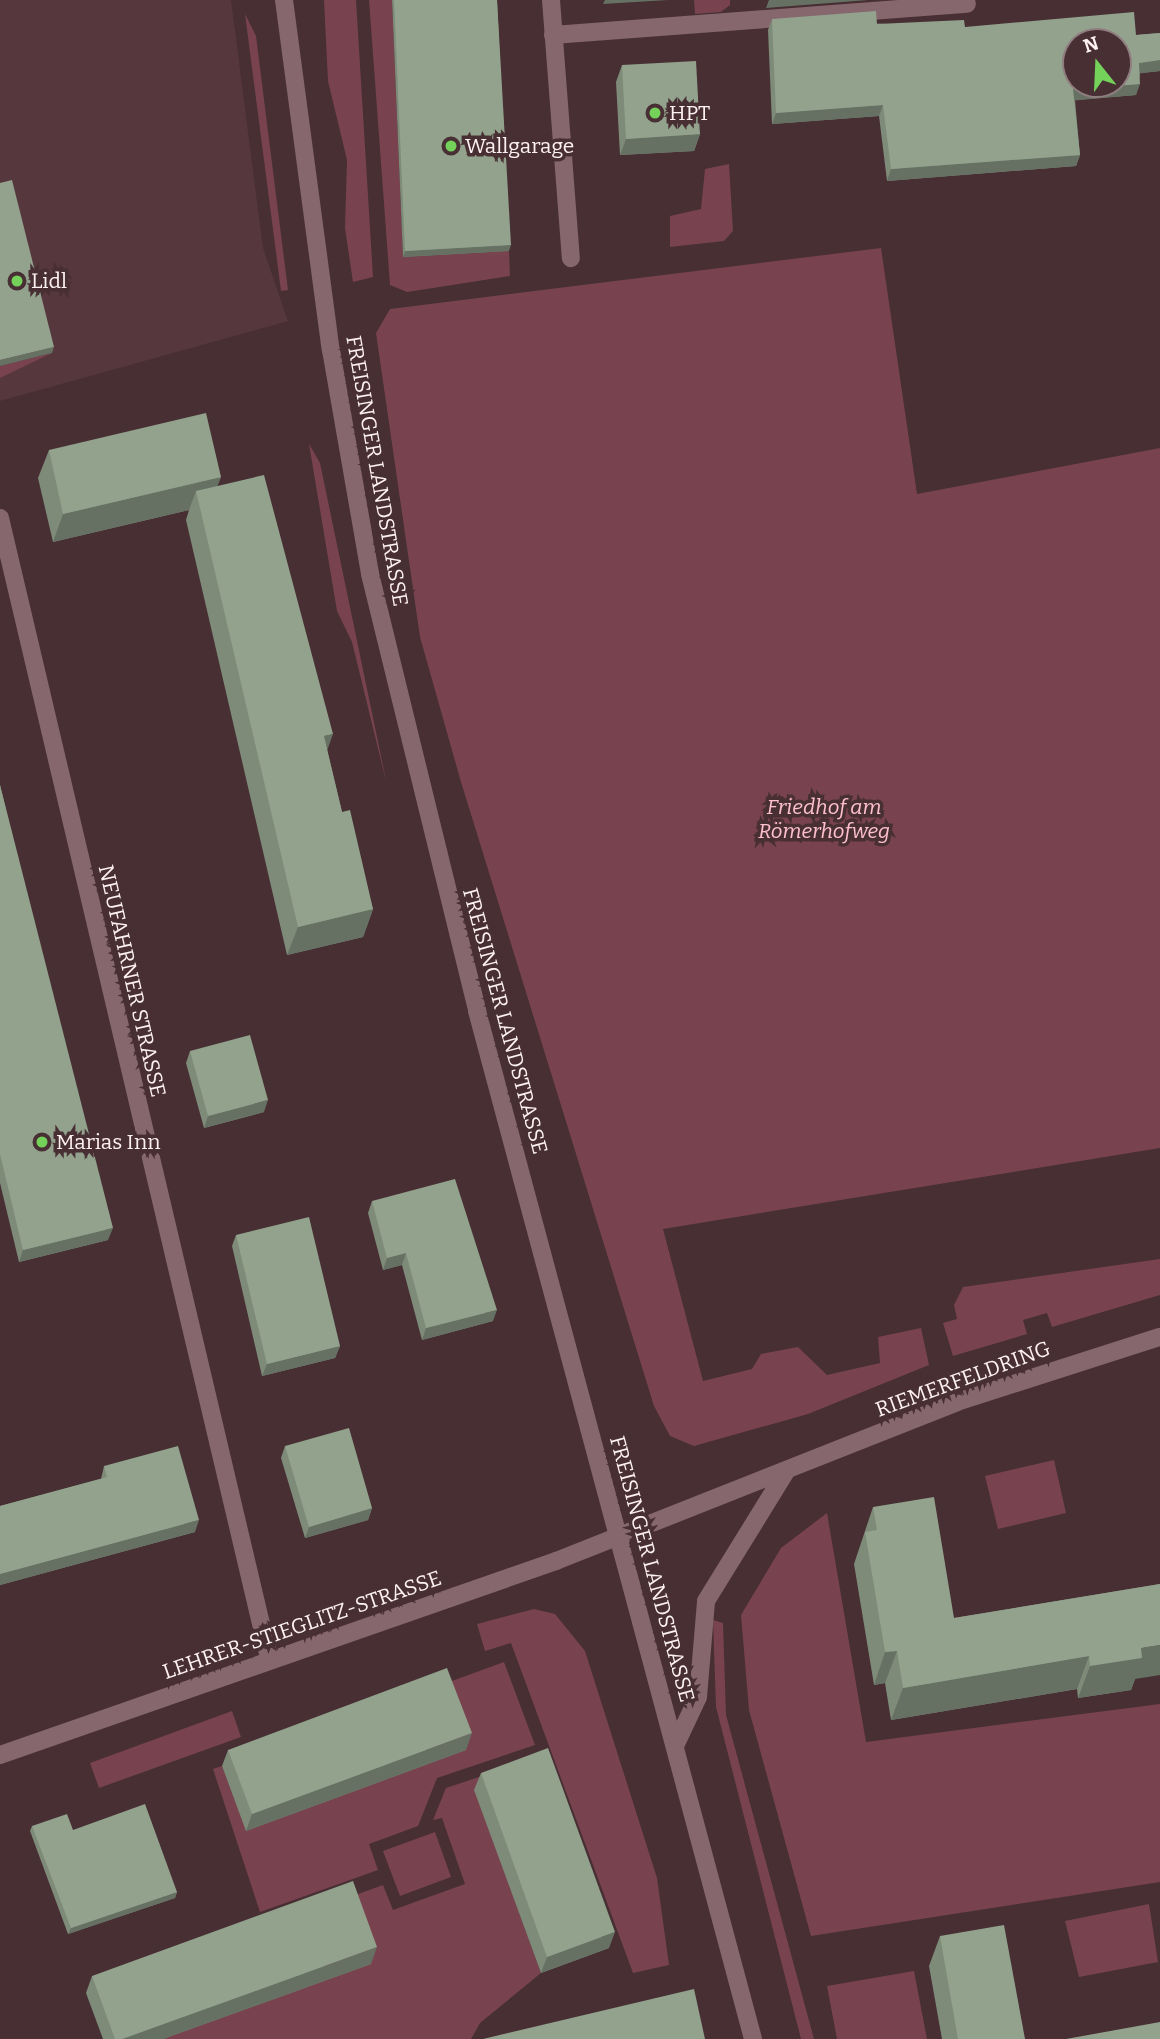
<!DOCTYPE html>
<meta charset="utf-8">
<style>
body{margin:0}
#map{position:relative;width:1160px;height:2039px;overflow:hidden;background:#472f34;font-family:Bitter,serif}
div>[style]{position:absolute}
.built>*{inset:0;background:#56373d}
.green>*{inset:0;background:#78434f}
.minor>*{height:18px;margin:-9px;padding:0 9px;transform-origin:9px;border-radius:9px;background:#85676d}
.tertiary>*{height:18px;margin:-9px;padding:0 9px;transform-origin:9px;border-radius:9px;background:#85676d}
.wall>*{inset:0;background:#7e8b79}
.shaded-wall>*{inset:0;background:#667163}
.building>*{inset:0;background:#92a28d}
.dots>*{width:19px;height:19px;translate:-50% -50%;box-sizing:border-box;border:4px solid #472f34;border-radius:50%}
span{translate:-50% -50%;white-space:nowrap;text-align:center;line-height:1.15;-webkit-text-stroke:7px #472f34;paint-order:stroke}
.poi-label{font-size:21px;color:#fef1f3}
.left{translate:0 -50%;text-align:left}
.street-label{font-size:21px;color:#fef1f3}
.park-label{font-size:21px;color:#fdc0cc;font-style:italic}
.north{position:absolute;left:1062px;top:28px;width:70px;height:70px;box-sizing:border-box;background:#472f34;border:2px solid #907d80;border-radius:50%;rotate:342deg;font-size:19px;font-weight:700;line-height:28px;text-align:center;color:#fef1f3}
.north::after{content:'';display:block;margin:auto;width:24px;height:32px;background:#74d25b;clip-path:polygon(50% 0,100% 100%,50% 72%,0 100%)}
</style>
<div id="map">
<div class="built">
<div style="clip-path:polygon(0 0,231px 0,263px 248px,288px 321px,0 401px)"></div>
</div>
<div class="green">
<div style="clip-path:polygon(324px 0,356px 0,373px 277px,353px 282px,345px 228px,347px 160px,328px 81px)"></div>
<div style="clip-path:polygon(369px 0,392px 0,403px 257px,509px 251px,510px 276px,407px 292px,390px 285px)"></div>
<div style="clip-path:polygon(694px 0,730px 0,730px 5px,721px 12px,695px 14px)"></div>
<div style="clip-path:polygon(245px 14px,256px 36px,288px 290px,281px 291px)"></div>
<div style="clip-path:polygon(729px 164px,733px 231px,724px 241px,670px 247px,670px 216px,701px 209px,705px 169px)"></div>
<div style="clip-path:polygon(881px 248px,917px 494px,1160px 448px,1160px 1148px,663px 1229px,703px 1381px,752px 1369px,761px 1354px,798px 1347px,827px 1375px,880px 1363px,878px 1337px,921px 1328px,929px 1365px,808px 1414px,694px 1446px,670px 1436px,654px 1406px,461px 782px,420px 637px,376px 333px,390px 309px)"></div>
<div style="clip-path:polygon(52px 353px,0 378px,0 366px)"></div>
<div style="clip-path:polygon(309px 444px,320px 463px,387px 785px,352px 642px,337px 611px)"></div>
<div style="clip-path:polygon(1160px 1259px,1160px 1295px,1052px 1327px,1047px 1313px,1023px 1320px,1027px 1334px,953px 1356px,943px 1323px,957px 1319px,954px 1305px,963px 1287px)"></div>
<div style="clip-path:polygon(1054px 1460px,1066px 1513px,998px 1529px,985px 1476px)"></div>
<div style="clip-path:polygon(827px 1513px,866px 1742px,1160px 1704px,1160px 1882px,811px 1936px,749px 1710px,741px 1615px,781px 1548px)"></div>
<div style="clip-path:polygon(534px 1609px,555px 1614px,585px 1651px,657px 1878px,669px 1965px,633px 1973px,511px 1643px,485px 1651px,477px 1624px)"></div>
<div style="clip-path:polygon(713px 1620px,723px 1623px,726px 1715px,814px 2039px,801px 2039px,716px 1707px)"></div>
<div style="clip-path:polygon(504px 1662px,535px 1745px,437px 1778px,418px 1826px,369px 1844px,378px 1870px,260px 1912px,213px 1769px,222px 1766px,247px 1831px,441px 1685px)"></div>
<div style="clip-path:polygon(232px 1711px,241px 1737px,99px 1788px,90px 1763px)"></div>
<div style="clip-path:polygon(539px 1757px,475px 1790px,541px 1973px,480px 2023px,471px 2039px,163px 2039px,347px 1898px,383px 1885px,393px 1910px,465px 1884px,442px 1818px,433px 1820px,446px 1788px)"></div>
<div style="clip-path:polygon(435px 1832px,451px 1877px,400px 1896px,383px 1851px)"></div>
<div style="clip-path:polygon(1149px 1904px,1158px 1962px,1079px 1977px,1065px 1921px)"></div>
<div style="clip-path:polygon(914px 1971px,927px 2039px,837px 2039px,827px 1986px)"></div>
</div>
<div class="minor">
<div style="left:551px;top:0;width:259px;rotate:85.6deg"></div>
<div style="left:553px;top:35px;width:415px;rotate:-4.3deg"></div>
<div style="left:0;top:518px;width:1171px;rotate:76.72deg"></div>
<div style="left:675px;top:1746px;width:54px;rotate:-64.9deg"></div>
<div style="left:698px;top:1697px;width:96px;rotate:-85.2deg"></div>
<div style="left:706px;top:1601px;width:150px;rotate:-58.3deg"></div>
<div style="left:0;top:1755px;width:589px;rotate:-19.23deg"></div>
<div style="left:556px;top:1561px;width:431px;rotate:-21.6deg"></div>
<div style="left:957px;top:1402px;width:213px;rotate:-17.8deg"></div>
</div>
<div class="tertiary">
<div style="left:284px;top:0;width:353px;rotate:82.4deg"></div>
<div style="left:331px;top:350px;width:227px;rotate:80.1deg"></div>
<div style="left:370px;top:574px;width:450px;rotate:76.2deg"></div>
<div style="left:477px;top:1011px;width:1064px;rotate:74.97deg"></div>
</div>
<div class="wall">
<div style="clip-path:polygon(392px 0,497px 0,509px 251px,403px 257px)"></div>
<div style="clip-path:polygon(772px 19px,1136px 35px,1160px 33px,1160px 71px,1140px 73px,1136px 95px,1075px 100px,1080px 155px,1076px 166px,887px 181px,879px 116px,772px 124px,768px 30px)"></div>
<div style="clip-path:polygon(622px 65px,700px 134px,694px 151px,620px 155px,616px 82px)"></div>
<div style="clip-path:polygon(49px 450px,221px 477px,217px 486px,327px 750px,342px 812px,373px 909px,363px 937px,287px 955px,186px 520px,189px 510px,53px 542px,38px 478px)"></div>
<div style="clip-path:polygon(0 785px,108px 1240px,19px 1262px,0 1183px)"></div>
<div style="clip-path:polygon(190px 1051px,264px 1112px,204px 1128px,186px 1063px)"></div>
<div style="clip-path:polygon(372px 1201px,493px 1321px,422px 1340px,402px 1265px,383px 1270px,368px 1213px)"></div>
<div style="clip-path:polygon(236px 1235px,340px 1346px,335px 1358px,262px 1376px,232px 1246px)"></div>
<div style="clip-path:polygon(285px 1446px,372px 1508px,368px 1520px,305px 1538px,281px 1458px)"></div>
<div style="clip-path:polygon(104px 1466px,195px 1532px,0 1585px,0 1506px,101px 1479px)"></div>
<div style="clip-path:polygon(873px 1507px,954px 1618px,1160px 1584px,1135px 1679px,1131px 1690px,1078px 1698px,1077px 1689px,891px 1720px,885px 1683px,874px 1685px,854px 1564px)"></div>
<div style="clip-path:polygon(228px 1750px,466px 1750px,246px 1831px,222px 1766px)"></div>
<div style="clip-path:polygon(481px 1773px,609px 1948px,541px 1973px,474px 1790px)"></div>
<div style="clip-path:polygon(32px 1826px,73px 1830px,177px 1892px,175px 1898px,68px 1934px,30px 1831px)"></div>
<div style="clip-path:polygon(940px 1936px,1025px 2039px,942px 2039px,929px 1966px)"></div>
<div style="clip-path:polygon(371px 1964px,163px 2039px,103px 2039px,86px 1993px,92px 1976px)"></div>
</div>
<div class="shaded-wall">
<div style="clip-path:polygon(605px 0,668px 0,603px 4px)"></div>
<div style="clip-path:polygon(769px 0,868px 0,766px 8px)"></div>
<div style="clip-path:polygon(1160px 60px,1160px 71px,1135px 74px,1139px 63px)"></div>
<div style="clip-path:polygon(1140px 84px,1136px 95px,1069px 101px,1073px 89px)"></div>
<div style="clip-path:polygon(883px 105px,879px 116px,772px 124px,776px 113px)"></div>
<div style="clip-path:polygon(700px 134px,694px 151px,620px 155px,626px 139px)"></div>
<div style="clip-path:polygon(1080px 155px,1076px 166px,887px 181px,891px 169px)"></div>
<div style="clip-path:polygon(511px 245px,509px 251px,403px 257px,405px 251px)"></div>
<div style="clip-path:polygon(54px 347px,52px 353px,0 366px,0 360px)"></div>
<div style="clip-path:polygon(221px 477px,210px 505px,196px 491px,189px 510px,53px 542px,63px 514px)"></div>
<div style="clip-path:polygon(333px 734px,323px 762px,324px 736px)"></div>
<div style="clip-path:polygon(373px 909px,363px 937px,287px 955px,298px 927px)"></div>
<div style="clip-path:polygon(268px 1100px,264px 1112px,204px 1128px,208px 1116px)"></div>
<div style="clip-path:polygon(113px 1228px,108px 1240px,19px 1262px,23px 1250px)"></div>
<div style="clip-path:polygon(406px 1253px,402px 1265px,383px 1270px,387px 1258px)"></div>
<div style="clip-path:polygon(497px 1310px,493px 1321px,422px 1340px,426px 1328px)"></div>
<div style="clip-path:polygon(340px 1346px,335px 1358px,262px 1376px,267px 1364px)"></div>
<div style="clip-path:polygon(372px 1508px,368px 1520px,305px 1538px,309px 1527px)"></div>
<div style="clip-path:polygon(199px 1520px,195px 1532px,0 1585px,0 1574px)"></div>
<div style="clip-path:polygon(1160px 1645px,1160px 1675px,1135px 1679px,1131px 1690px,1078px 1698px,1090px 1666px,1141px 1648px)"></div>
<div style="clip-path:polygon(897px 1651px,885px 1683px,874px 1685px,885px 1652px)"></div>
<div style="clip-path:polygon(1089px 1656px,1077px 1689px,891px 1720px,903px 1688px)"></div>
<div style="clip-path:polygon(472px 1733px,466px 1750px,246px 1831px,252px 1814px)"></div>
<div style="clip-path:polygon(177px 1892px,175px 1898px,68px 1934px,71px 1928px)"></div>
<div style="clip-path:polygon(615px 1932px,609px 1948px,541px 1973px,547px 1957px)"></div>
<div style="clip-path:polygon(377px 1947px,371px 1964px,163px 2039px,122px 2039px)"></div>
</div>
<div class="building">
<div style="clip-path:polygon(394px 0,497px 0,511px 245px,405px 251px)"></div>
<div style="clip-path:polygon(evenodd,876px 11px,877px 24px,964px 20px,965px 27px,1134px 12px,1136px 35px,1160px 33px,1160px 60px,1139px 63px,1140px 84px,1073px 89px,1080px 155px,891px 169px,883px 105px,776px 113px,772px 19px,876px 11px,1076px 42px,1118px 42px,1118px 84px,1076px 84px,1076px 42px)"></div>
<div style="clip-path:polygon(696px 61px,700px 134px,626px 139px,622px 65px)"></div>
<div style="clip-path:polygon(12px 180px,54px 347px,0 360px,0 183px)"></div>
<div style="clip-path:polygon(206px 413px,221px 477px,63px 514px,49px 450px)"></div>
<div style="clip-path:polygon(264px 475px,333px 734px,324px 736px,342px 812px,350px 810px,373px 909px,298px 927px,196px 491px)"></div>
<div style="clip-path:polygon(0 785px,113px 1228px,23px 1250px,0 1154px)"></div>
<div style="clip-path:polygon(250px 1035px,268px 1100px,208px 1116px,190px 1051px)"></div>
<div style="clip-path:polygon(455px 1179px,497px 1310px,426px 1328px,406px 1253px,387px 1258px,372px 1201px)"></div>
<div style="clip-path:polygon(309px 1217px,340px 1346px,267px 1364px,236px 1235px)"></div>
<div style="clip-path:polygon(349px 1428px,372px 1508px,309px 1527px,285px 1446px)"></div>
<div style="clip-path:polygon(178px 1446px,199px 1520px,0 1574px,0 1506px,107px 1477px,104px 1466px)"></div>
<div style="clip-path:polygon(934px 1497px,954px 1618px,1160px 1584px,1160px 1645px,1141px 1648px,1142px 1658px,1090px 1666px,1089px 1656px,903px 1688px,897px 1651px,885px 1652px,865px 1532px,877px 1530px,873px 1507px)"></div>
<div style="clip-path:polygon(447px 1668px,472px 1733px,252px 1814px,228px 1750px)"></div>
<div style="clip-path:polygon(548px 1748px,615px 1932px,547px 1957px,481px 1773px)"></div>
<div style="clip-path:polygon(145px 1804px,177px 1892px,71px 1928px,32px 1826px,67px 1814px,73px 1830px)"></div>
<div style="clip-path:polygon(353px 1881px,377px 1947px,122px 2039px,115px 2039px,92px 1976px)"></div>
<div style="clip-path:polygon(1004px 1925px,1025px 2039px,958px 2039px,940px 1936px)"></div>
<div style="clip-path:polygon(694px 1989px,705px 2039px,483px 2039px)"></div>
<div style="clip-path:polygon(1160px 2022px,1160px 2039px,1066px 2039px)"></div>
</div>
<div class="dots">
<div style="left:655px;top:113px;background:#74d25b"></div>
<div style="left:451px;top:146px;background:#74d25b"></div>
<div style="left:17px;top:281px;background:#74d25b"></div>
<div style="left:42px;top:1142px;background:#74d25b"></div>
</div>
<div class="poi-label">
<span class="left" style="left:669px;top:113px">HPT</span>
<span class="left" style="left:465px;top:146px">Wallgarage</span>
<span class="left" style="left:31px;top:281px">Lidl</span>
<span class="left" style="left:56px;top:1142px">Marias Inn</span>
</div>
<div class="street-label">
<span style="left:377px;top:471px;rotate:80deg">FREISINGER LANDSTRASSE</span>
<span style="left:132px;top:981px;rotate:77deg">NEUFAHRNER STRASSE</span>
<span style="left:505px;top:1021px;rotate:75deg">FREISINGER LANDSTRASSE</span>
<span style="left:963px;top:1379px;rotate:-20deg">RIEMERFELDRING</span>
<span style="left:652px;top:1569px;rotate:75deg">FREISINGER LANDSTRASSE</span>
<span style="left:302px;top:1625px;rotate:-19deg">LEHRER-STIEGLITZ-STRASSE</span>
</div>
<div class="park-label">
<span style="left:824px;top:819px">Friedhof am<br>Römerhofweg</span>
</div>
<div class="north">N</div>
</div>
